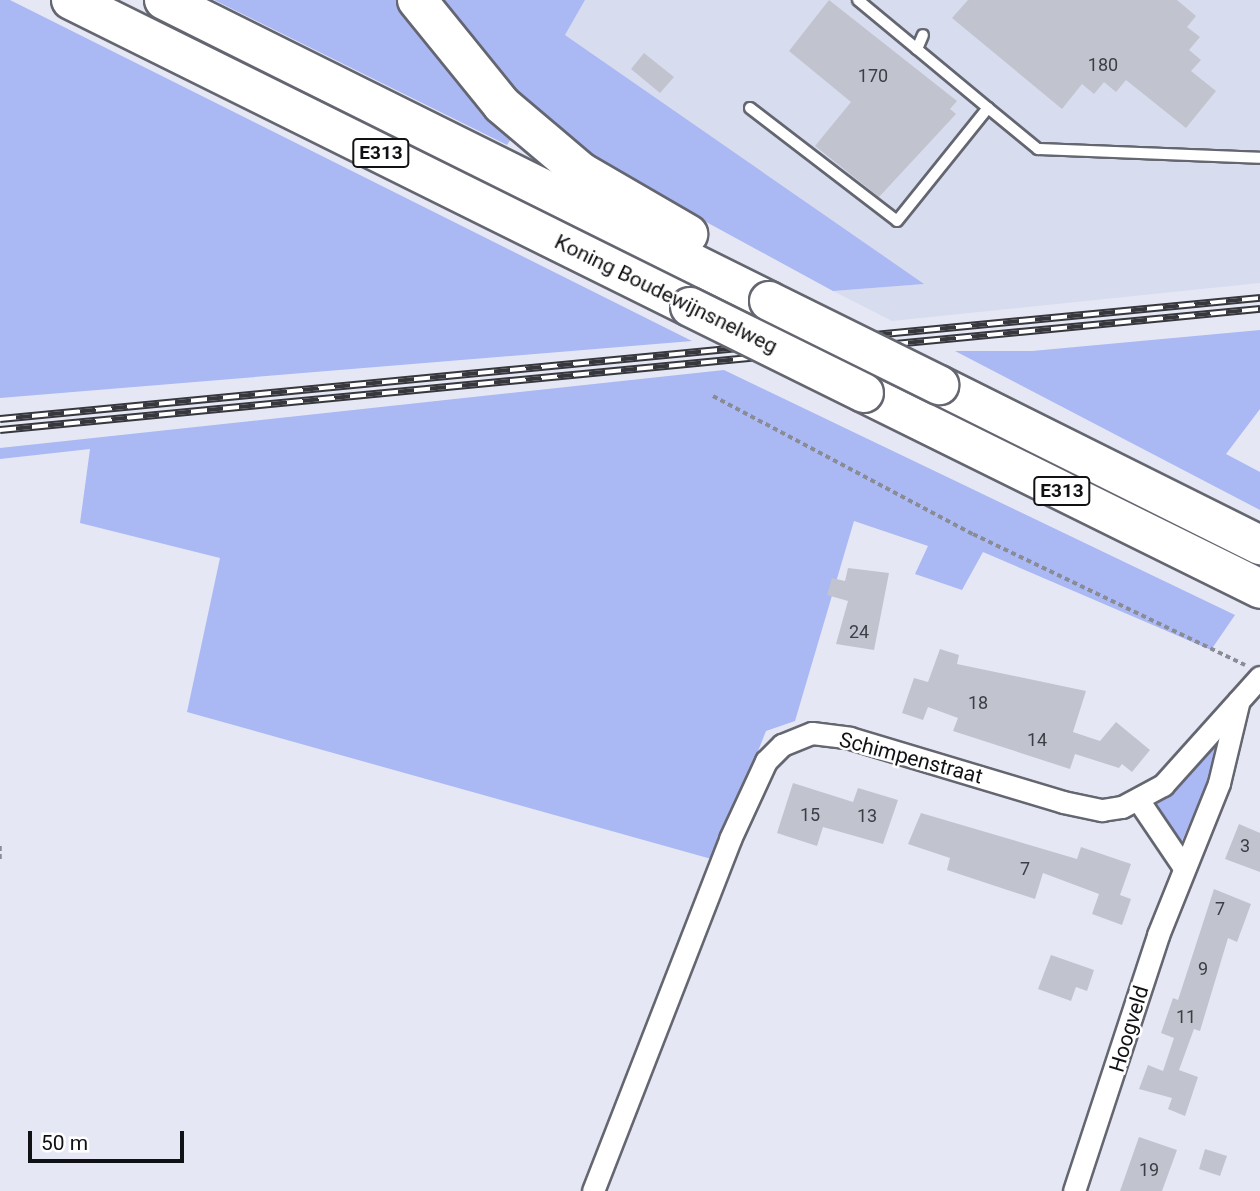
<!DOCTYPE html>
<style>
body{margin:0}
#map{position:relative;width:1260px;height:1191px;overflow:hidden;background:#e5e8f4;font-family:Roboto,sans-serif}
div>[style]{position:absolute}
.built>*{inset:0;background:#d7dcef}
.green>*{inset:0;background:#aab8f4}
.building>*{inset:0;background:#c1c4cf}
.path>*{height:3.5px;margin-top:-1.75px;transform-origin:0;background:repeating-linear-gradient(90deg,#8a8c95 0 5px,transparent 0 8.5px)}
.roads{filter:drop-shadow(2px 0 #646670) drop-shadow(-2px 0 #646670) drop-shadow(0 2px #646670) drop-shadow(0 -2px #646670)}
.lane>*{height:10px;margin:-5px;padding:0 5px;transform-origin:5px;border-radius:5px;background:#fff}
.street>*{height:21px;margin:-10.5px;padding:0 10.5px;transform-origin:10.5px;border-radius:10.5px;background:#fff}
.highway>*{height:38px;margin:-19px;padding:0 19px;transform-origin:19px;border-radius:19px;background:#fff}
.rail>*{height:8px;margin-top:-4px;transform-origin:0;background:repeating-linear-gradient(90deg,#fff 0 16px,#37383d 0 32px);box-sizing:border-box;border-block:2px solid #37383d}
.bridges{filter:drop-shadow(2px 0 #646670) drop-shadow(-2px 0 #646670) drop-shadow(0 2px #646670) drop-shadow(0 -2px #646670)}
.highway-bridge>*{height:38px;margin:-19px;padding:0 19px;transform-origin:19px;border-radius:19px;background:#fff}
span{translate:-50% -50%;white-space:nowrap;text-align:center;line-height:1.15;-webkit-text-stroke:5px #fff;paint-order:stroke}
.number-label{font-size:18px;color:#3d3e44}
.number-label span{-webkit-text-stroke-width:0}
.shield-label span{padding:2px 5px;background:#fff;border:2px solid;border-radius:5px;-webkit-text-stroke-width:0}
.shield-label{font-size:19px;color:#111215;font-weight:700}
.street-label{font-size:21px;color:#111215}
.scale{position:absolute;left:28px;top:1131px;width:156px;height:32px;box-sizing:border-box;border:4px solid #111215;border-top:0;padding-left:9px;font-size:21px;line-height:24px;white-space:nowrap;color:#111215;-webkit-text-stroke:5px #fff;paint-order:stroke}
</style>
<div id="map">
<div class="built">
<div style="clip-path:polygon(585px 0,1260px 0,1260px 283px,892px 321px,833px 291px,923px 284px,565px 35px)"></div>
</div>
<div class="green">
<div style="clip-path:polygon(0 0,10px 0,692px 341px,0 398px)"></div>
<div style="clip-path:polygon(214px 0,406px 0,516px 131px,507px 145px)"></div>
<div style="clip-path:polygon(437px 0,585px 0,565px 35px,924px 284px,833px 291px,598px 163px,504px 86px)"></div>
<div style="clip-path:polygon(1260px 330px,1260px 409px,1226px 454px,1260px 472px,1260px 510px,955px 351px,1032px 351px)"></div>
<div style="clip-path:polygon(724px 370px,1235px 615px,1211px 650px,983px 552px,962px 590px,915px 574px,928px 546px,854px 521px,795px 721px,766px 731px,715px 860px,187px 712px,220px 558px,80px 523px,90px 449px,0 459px,0 448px)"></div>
<div style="clip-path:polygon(1225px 729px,1229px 732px,1179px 848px,1156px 805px)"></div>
</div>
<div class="building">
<div style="clip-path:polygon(829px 0,957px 101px,950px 109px,956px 114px,879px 197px,815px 146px,851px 102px,789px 51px)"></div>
<div style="clip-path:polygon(968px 0,1177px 0,1196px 16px,1187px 27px,1200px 37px,1189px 50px,1201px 60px,1191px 71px,1216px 91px,1186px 128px,1126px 80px,1116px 92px,1104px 82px,1094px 94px,1082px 84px,1062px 109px,952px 18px)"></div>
<div style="clip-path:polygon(644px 53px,674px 77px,660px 93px,631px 69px)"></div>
<div style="clip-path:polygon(848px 568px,889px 573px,874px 650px,836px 644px,848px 601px,827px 595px,832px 578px,845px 581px)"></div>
<div style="clip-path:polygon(940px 649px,959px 655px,957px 664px,1086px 691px,1073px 732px,1100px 741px,1116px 722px,1150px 750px,1132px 772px,1122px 764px,1119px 768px,1075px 754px,1070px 769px,953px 731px,958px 718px,928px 707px,923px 720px,902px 713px,914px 678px,928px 682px)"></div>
<div style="clip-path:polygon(793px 783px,853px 802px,858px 788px,898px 800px,883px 844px,823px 827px,817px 846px,777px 833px)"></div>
<div style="clip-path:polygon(921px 813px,1077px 859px,1081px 847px,1131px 864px,1120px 895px,1131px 899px,1122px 925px,1092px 914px,1099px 894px,1043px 873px,1035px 899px,947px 870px,950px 858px,908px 844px)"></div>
<div style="clip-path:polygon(1239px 824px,1260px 833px,1260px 872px,1225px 859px)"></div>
<div style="clip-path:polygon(1214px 889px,1251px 904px,1237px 942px,1228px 938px,1200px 1031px,1194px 1029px,1179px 1070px,1198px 1077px,1185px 1116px,1168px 1109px,1172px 1098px,1139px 1089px,1148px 1065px,1163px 1071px,1174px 1038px,1161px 1033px,1173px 998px,1178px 1000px)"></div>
<div style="clip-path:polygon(1051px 955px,1094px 970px,1087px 991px,1076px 987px,1071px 1001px,1038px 989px)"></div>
<div style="clip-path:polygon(1139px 1137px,1177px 1150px,1162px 1191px,1120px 1191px)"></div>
<div style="clip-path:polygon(1205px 1149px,1227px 1156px,1220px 1176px,1199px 1169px)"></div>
</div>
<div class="path">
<div style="left:713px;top:396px;width:294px;rotate:28deg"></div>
<div style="left:973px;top:534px;width:302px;rotate:25.7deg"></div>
<div style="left:0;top:846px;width:14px;rotate:90deg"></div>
</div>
<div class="roads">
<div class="lane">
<div style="left:858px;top:0;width:77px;rotate:39.7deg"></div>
<div style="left:750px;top:108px;width:185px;rotate:37.5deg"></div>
<div style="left:897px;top:221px;width:145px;rotate:-51.2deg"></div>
<div style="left:988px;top:108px;width:92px;rotate:-140.3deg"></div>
<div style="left:917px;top:49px;width:15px;rotate:-67deg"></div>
<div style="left:988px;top:108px;width:65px;rotate:39.4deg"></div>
<div style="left:1038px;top:149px;width:222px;rotate:2.3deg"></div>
</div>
<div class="street">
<div style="left:1139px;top:801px;width:78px;rotate:55.9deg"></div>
<div style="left:593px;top:1191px;width:378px;rotate:-68.7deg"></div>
<div style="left:730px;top:839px;width:86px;rotate:-65.2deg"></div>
<div style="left:766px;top:761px;width:23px;rotate:-45deg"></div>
<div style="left:782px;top:745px;width:32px;rotate:-22deg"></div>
<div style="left:812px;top:733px;width:38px;rotate:7deg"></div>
<div style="left:850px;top:738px;width:222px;rotate:16.7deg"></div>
<div style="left:1063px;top:802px;width:40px;rotate:12deg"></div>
<div style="left:1102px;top:810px;width:20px;rotate:-9deg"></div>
<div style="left:1122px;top:807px;width:47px;rotate:-28.2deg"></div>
<div style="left:1163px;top:785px;width:145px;rotate:-48.1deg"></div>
<div style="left:1074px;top:1191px;width:269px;rotate:-71.8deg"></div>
<div style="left:1158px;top:935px;width:164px;rotate:-68.1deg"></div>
<div style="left:1219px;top:783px;width:85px;rotate:-76.5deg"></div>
</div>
<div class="highway">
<div style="left:71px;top:0;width:691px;rotate:26.38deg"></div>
<div style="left:164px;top:0;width:676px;rotate:26.45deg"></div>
<div style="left:417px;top:0;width:135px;rotate:51deg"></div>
<div style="left:502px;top:105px;width:104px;rotate:40.3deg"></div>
<div style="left:581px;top:172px;width:124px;rotate:30.1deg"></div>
<div style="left:939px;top:385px;width:359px;rotate:26.5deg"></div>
<div style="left:864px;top:393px;width:442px;rotate:26.3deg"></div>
</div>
</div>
<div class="rail">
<div style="left:0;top:419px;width:1266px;rotate:-5.49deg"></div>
<div style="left:0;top:430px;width:1266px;rotate:-5.49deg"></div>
</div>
<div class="bridges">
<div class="highway-bridge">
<div style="left:769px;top:301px;width:190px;rotate:26.3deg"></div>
<div style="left:690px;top:307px;width:194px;rotate:26.3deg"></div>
</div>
</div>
<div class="number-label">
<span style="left:1103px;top:65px">180</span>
<span style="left:873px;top:76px">170</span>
<span style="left:859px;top:632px">24</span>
<span style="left:978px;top:703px">18</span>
<span style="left:1037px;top:740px">14</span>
<span style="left:810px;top:815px">15</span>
<span style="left:867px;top:816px">13</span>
<span style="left:1245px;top:846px">3</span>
<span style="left:1025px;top:869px">7</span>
<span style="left:1220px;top:909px">7</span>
<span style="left:1203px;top:969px">9</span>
<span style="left:1186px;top:1017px">11</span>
<span style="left:1149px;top:1170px">19</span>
</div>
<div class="shield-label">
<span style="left:381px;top:153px">E313</span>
<span style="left:1062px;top:491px">E313</span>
</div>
<div class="street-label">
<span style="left:666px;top:294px;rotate:26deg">Koning Boudewijnsnelweg</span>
<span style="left:911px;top:758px;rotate:15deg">Schimpenstraat</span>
<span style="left:1129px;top:1029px;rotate:-73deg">Hoogveld</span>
</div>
<div class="scale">50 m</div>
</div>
